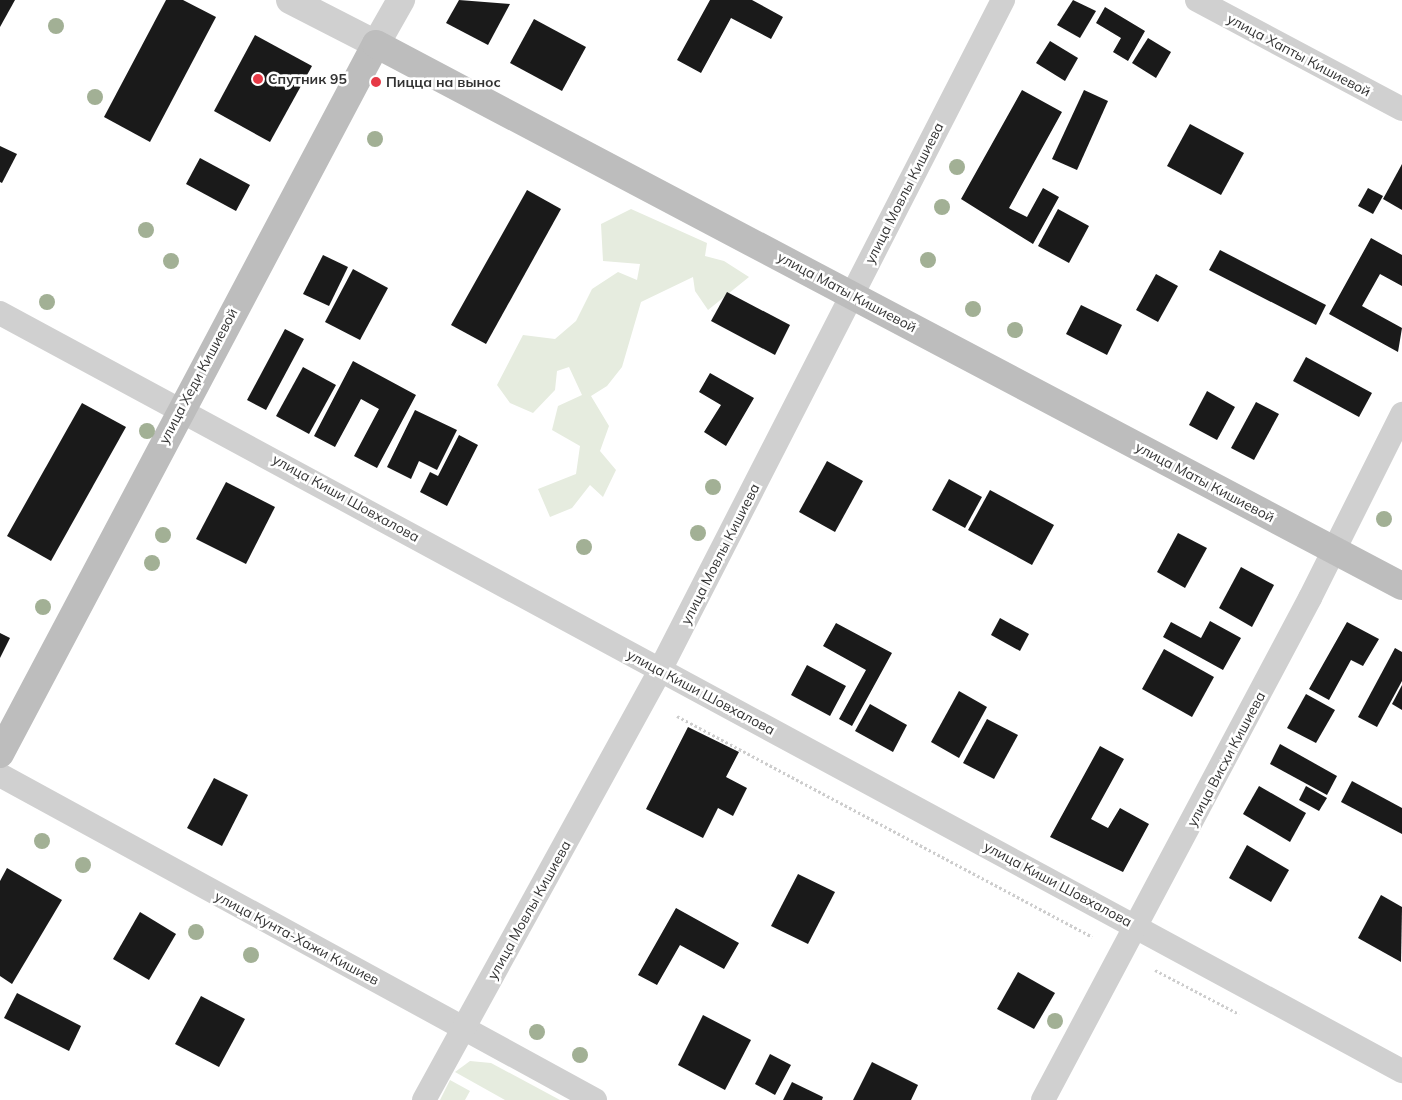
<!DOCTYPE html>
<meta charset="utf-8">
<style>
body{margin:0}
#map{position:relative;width:1402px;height:1100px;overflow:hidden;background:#fff;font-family:Mulish,sans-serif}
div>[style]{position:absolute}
.green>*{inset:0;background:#e6ecdf}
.building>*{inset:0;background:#1a1a1a}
.path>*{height:3px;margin-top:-1.5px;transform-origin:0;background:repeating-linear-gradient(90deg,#cdcdcd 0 2.5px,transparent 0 5px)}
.minor>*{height:24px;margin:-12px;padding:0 12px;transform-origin:12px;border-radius:12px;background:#d0d0d0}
.tertiary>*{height:28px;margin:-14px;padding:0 14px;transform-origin:14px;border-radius:14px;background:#d0d0d0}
.secondary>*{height:28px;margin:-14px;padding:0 14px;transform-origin:14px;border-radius:14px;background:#bdbdbd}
.trees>*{width:16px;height:16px;margin:-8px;border-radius:50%;background:#a2b095}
.dots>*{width:14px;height:14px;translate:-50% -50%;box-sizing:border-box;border:2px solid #fff;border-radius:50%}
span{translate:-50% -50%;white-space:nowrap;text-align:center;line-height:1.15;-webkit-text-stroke:5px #fff;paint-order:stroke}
.street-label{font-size:14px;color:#333}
.poi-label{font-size:14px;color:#333;font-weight:700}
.left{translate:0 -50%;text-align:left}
</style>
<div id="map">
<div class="green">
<div style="clip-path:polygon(631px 209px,707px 243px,705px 256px,724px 261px,749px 277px,708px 310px,695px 291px,693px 277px,641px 302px,622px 367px,607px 386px,591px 396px,609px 426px,600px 451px,616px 470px,603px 497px,590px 485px,572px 508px,550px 517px,538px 489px,576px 474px,580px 446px,552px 430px,558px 406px,582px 395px,569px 367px,557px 371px,555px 390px,533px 413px,510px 403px,497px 385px,523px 335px,555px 339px,576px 321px,592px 289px,618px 272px,637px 280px,640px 264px,603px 261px,601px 224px)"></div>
<div style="clip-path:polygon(470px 1061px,491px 1063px,560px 1100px,505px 1100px,455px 1072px)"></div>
<div style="clip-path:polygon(450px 1080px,470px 1091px,465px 1100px,440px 1100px)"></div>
</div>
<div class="building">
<div style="clip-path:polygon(0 0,15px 0,0 27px)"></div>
<div style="clip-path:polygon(166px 0,183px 0,216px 17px,150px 142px,104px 117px)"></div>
<div style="clip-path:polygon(459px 0,510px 4px,488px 45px,446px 23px)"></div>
<div style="clip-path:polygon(710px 0,752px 0,783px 17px,771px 39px,731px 18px,701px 73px,677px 60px)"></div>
<div style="clip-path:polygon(1073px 0,1096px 11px,1080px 38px,1057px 25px)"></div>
<div style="clip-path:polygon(1105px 7px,1145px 31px,1128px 61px,1113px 52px,1121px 38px,1096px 23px)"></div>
<div style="clip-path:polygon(534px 19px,586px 47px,562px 91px,510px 63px)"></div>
<div style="clip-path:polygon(255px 35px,312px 66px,270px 142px,214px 111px)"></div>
<div style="clip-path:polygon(1148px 38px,1171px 52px,1156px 78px,1132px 63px)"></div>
<div style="clip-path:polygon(1050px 41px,1078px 58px,1065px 81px,1036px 63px)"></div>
<div style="clip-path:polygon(1022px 90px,1062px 112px,1009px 208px,1027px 217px,1043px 188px,1059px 197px,1033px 244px,961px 199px)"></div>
<div style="clip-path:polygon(1084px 90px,1108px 101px,1077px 170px,1052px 159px)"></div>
<div style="clip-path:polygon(1190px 124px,1244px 153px,1221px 195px,1167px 166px)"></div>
<div style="clip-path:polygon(0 146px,17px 154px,2px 183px,0 182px)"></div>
<div style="clip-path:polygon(200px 158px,250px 185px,236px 211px,186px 184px)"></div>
<div style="clip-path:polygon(1402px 164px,1402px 210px,1383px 199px)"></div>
<div style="clip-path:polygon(1368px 188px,1383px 196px,1373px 214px,1358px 206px)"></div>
<div style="clip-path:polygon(527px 190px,561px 209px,486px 344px,451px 325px)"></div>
<div style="clip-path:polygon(1058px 209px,1089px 226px,1069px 263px,1038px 246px)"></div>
<div style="clip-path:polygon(1371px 238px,1402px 255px,1402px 286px,1380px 274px,1362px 306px,1402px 328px,1398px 352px,1329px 314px)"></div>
<div style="clip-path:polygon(1220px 250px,1326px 305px,1316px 325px,1209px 270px)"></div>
<div style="clip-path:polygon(323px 255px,348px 267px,329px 306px,303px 294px)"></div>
<div style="clip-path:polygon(353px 269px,388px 288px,360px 340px,325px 322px)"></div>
<div style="clip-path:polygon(1156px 274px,1178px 286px,1158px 322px,1136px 310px)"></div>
<div style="clip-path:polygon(727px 292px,790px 325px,775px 355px,711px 321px)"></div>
<div style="clip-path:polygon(1081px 305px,1122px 325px,1107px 355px,1066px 334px)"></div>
<div style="clip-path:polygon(285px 329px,304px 339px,266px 410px,247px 400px)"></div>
<div style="clip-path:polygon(1306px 357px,1372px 393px,1359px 417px,1293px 381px)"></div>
<div style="clip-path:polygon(353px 361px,416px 395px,377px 468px,354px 456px,379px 409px,361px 399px,335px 447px,314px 436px)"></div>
<div style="clip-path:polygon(303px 367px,336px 385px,309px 434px,276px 416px)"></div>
<div style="clip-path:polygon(710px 373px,754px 398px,726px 446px,704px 432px,721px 405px,699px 392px)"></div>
<div style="clip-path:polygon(1207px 391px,1235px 407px,1217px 440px,1189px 425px)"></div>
<div style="clip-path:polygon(1256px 402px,1279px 414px,1254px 460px,1231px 448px)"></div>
<div style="clip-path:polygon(82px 403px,126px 427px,51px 561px,7px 536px)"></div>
<div style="clip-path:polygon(415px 410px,457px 430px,437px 470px,419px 461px,411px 479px,387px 467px)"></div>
<div style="clip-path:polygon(459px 435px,478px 445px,447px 506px,420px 492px,430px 472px,438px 476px)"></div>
<div style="clip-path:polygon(827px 461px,863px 481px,835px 532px,799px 512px)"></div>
<div style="clip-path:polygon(949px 479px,982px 497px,965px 528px,932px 510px)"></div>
<div style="clip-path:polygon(226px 482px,275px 507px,246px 564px,196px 539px)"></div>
<div style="clip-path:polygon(990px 490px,1054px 525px,1032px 565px,968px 530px)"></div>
<div style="clip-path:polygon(1178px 533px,1207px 548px,1185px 588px,1157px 572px)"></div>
<div style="clip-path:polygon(1241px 567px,1274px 585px,1252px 627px,1219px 608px)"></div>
<div style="clip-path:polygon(1000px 618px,1029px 634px,1020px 651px,991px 635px)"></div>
<div style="clip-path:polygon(1210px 621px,1241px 638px,1223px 670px,1163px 637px,1171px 622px,1201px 638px)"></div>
<div style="clip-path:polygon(1347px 622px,1379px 639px,1363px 666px,1351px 660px,1329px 700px,1309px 689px)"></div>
<div style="clip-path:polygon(836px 623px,892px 653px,852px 726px,839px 719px,866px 670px,823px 646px)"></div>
<div style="clip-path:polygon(0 633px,10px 638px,0 658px)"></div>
<div style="clip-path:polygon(1395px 648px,1402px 652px,1402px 681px,1377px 727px,1358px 717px)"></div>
<div style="clip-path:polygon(1164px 649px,1214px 677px,1192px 717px,1142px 689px)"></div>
<div style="clip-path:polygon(807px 665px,846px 686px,830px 716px,791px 695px)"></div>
<div style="clip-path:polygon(1402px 685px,1402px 710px,1392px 704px)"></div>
<div style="clip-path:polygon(959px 691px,987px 707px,959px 758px,931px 742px)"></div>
<div style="clip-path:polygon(1306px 694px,1335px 710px,1316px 743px,1287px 728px)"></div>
<div style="clip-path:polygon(870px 704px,907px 725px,893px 752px,855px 731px)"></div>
<div style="clip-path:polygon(987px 719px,1018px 735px,994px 779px,963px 763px)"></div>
<div style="clip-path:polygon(688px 727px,739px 752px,726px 777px,747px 788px,733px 816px,718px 808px,703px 838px,646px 809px)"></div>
<div style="clip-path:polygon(1280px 744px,1337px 776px,1327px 795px,1270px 764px)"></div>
<div style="clip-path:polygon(1100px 746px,1124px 759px,1091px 819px,1108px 828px,1120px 808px,1149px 824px,1123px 872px,1050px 837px)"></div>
<div style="clip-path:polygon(214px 778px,248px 795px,222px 846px,187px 828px)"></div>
<div style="clip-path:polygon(1352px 781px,1402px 808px,1402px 834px,1341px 802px)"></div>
<div style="clip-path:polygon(1259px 786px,1306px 813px,1290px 842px,1243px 814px)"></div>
<div style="clip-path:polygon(1306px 786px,1327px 798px,1319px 811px,1299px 800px)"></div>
<div style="clip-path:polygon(1247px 845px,1289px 870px,1271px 902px,1229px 878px)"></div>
<div style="clip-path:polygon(7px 868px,62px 900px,12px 984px,0 976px,0 881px)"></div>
<div style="clip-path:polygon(798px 874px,835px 892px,808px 944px,771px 926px)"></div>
<div style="clip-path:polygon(1381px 895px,1402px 907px,1401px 962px,1358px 938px)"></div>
<div style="clip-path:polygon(676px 908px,739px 943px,724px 969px,680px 945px,657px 985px,638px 975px)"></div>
<div style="clip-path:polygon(140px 912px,176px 934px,149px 980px,113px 959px)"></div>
<div style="clip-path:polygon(1018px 972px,1055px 993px,1034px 1029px,997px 1009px)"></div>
<div style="clip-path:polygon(17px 993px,81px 1026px,69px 1051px,4px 1018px)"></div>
<div style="clip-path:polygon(201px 996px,245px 1019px,219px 1067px,175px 1044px)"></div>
<div style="clip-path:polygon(703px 1015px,751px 1040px,725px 1090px,678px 1065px)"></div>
<div style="clip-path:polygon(770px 1054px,791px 1065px,775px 1095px,755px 1084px)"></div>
<div style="clip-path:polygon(872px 1062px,918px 1085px,911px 1100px,853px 1100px)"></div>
<div style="clip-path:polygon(792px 1082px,823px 1097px,822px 1100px,783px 1100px)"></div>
</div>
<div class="path">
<div style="left:677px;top:716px;width:470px;rotate:28deg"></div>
<div style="left:1155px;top:970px;width:95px;rotate:27.6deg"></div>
</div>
<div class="minor">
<div style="left:1197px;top:0;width:232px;rotate:28deg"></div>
<div style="left:0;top:313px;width:1594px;rotate:28.4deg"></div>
<div style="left:0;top:775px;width:678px;rotate:28.64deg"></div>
<div style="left:424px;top:1100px;width:491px;rotate:-61.2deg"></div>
<div style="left:660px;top:670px;width:753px;rotate:-62.89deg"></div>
<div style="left:1043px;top:1100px;width:569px;rotate:-61.99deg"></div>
<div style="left:1310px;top:598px;width:206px;rotate:-63.4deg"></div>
</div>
<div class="tertiary">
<div style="left:290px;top:0;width:97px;rotate:27.1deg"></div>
<div style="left:376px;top:44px;width:51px;rotate:-60.4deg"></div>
</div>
<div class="secondary">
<div style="left:0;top:754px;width:803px;rotate:-62.1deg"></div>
<div style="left:376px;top:44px;width:1160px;rotate:27.85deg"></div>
</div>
<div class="trees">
<div style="left:56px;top:26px"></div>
<div style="left:95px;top:97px"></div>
<div style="left:375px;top:139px"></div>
<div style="left:957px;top:167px"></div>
<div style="left:942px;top:207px"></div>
<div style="left:146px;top:230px"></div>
<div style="left:928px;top:260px"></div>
<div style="left:171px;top:261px"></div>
<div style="left:47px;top:302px"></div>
<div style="left:973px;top:309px"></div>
<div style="left:1015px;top:330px"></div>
<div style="left:147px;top:431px"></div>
<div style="left:713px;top:487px"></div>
<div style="left:1384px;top:519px"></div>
<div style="left:698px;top:533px"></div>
<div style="left:163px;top:535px"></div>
<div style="left:584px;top:547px"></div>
<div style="left:152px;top:563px"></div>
<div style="left:43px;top:607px"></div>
<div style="left:42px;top:841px"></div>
<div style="left:83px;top:865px"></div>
<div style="left:196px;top:932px"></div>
<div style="left:251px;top:955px"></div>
<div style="left:1055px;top:1021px"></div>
<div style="left:537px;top:1032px"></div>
<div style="left:580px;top:1055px"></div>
</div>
<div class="dots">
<div style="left:258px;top:79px;background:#e63946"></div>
<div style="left:376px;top:82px;background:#e63946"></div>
</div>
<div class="street-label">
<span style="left:1299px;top:55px;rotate:28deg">улица Хапты Кишиевой</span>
<span style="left:904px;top:193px;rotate:-63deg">улица Мовлы Кишиева</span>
<span style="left:847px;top:292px;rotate:28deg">улица Маты Кишиевой</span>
<span style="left:198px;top:376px;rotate:-62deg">улица Хеди Кишиевой</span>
<span style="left:1205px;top:482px;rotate:28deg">улица Маты Кишиевой</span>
<span style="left:346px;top:498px;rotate:29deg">улица Киши Шовхалова</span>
<span style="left:720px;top:554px;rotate:-63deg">улица Мовлы Кишиева</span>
<span style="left:701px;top:692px;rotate:28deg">улица Киши Шовхалова</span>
<span style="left:1226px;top:759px;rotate:-62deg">улица Висхи Кишиева</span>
<span style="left:1058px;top:884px;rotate:28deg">улица Киши Шовхалова</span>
<span style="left:529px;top:910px;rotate:-61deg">улица Мовлы Кишиева</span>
<span style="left:297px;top:938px;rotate:28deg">улица Кунта-Хажи Кишиев</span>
</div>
<div class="poi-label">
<span class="left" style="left:268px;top:79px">Спутник 95</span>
<span class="left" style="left:386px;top:82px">Пицца на вынос</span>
</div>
</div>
